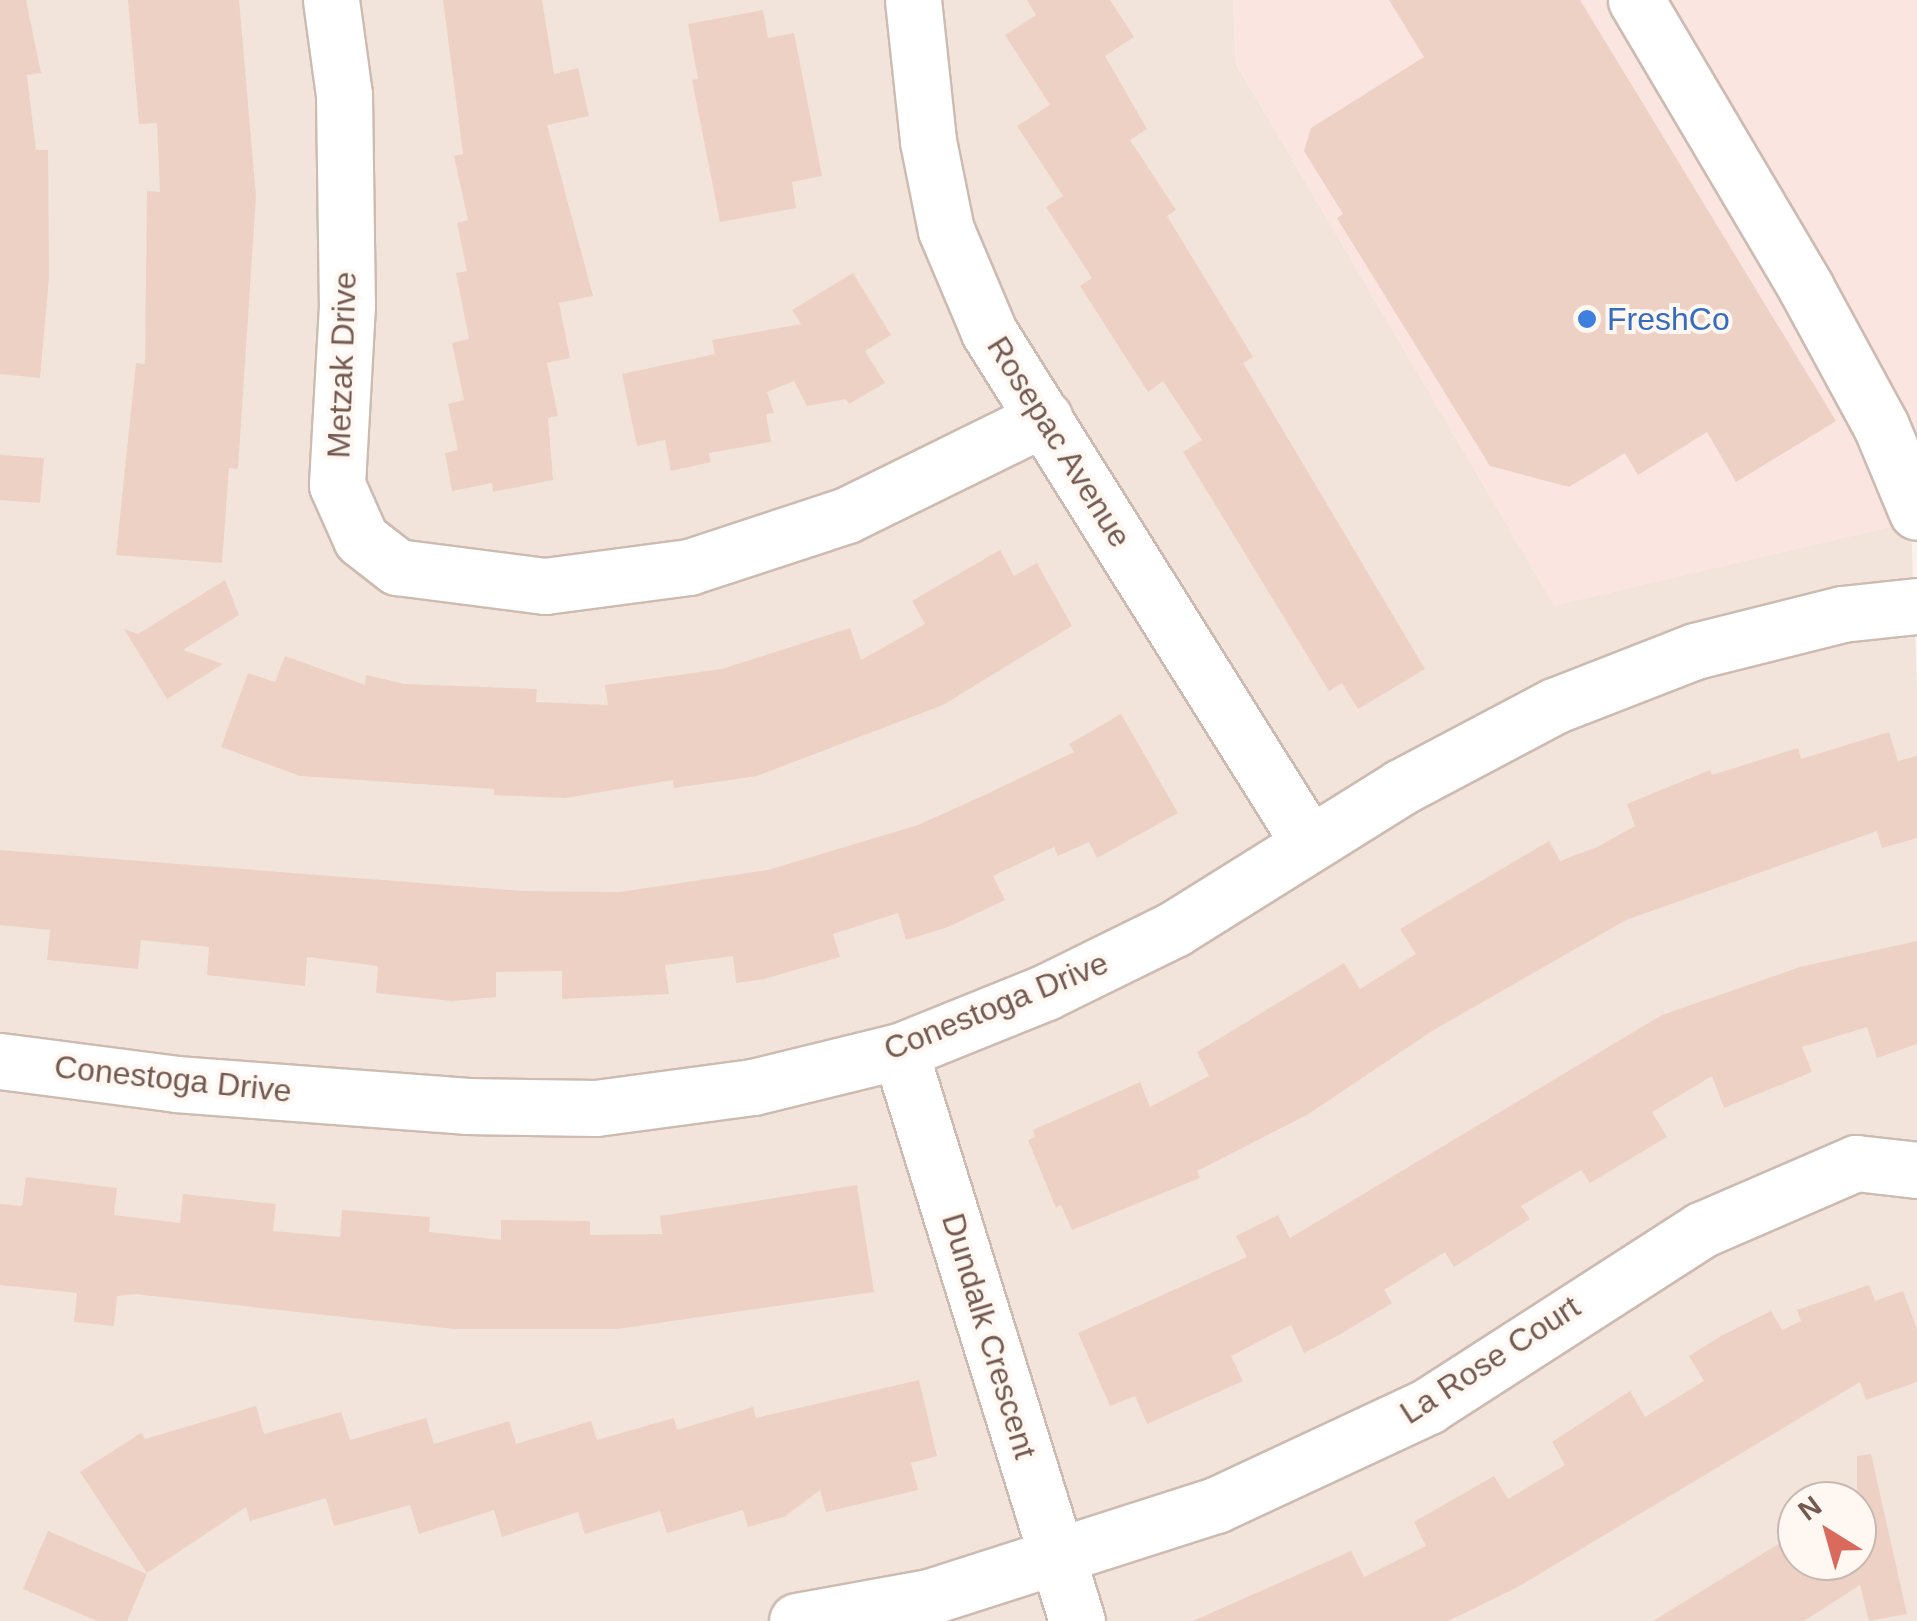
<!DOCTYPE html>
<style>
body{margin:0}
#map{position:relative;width:1917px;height:1621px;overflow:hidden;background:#fbf3eb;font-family:Arial,sans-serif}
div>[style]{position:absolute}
.residential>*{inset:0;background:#f2e4da}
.commercial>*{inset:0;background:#fae5e0}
.building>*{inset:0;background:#eed1c5}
.roads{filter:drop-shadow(2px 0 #cdbbb2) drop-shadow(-2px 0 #cdbbb2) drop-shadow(0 2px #cdbbb2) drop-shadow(0 -2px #cdbbb2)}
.minor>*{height:55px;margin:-27.5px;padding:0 27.5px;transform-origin:27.5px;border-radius:27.5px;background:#fff}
.dots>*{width:28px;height:28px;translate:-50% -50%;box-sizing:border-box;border:5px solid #fef7f2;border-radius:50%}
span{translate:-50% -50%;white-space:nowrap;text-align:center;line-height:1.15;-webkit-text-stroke:8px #fef7f2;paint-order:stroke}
.shop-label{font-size:32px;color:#366cbe}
.left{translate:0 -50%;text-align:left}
.street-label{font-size:32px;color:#745950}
.north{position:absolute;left:1777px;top:1481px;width:100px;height:100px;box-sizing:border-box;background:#fef7f2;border:2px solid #c7b8b1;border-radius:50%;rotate:323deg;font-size:28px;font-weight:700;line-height:40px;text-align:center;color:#745950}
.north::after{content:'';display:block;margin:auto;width:35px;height:45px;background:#d96a5c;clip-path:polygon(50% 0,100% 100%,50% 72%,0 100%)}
</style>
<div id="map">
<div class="residential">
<div style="clip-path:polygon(evenodd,0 0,1233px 0,1236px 64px,1554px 605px,1911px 522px,1917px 691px,1917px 1621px,0 1621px,0 0,1797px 1501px,1857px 1501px,1857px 1561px,1797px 1561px,1797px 1501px)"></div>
</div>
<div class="commercial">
<div style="clip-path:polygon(1233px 0,1917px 0,1917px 521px,1554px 606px,1236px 64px)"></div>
</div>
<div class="building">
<div style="clip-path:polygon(0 0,26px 0,41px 73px,27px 75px,36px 150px,48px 150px,49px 277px,40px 378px,0 374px)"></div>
<div style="clip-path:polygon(128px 0,239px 0,256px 196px,238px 469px,229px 468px,222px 563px,116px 555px,136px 363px,145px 364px,147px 191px,160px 192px,157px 123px,139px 124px)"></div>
<div style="clip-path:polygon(443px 0,542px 0,554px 74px,578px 68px,589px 116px,547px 125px,593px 296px,559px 303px,570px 358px,547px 363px,558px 416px,548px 418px,553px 480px,493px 492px,492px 483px,452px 491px,445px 453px,458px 450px,448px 404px,464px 400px,452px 343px,469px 339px,456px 273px,467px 271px,457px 223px,468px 220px,454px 156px,463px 154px)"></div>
<div style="clip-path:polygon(1027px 0,1110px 0,1134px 37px,1105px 56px,1147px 129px,1130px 140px,1176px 210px,1167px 216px,1253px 357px,1243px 363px,1425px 669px,1358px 709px,1342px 683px,1329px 691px,1183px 452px,1202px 440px,1163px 381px,1148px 392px,1080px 286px,1092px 278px,1046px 207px,1063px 196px,1017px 126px,1050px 105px,1005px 35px,1036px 15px)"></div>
<div style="clip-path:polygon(1389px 0,1580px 0,1836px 421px,1736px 482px,1707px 432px,1638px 475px,1625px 453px,1569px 487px,1490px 466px,1337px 218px,1343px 214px,1304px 151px,1311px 128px,1424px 57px)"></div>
<div style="clip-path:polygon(763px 10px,768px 38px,794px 33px,822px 176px,792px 182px,796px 208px,720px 222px,692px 80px,698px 79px,688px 24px)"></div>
<div style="clip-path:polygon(853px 273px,891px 335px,865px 351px,885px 383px,849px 404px,846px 399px,807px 406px,794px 381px,767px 392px,774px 413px,766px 414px,771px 442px,709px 453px,711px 462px,671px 471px,665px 440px,637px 446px,622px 374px,715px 354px,712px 340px,801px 324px,792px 310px)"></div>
<div style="clip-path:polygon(0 455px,44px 458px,40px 503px,0 500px)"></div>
<div style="clip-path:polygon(1000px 550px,1014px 576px,1037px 563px,1072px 626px,943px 705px,757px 776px,674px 788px,673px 780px,565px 798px,494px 795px,494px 789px,300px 776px,221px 747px,248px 673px,275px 682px,285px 656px,365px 685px,366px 675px,405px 684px,537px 689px,536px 702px,608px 705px,605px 685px,722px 669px,850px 628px,861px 660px,925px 624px,912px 601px)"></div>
<div style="clip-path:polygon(225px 580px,239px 615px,183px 650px,223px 664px,167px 699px,124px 629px,138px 634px)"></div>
<div style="clip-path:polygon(1121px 714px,1178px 813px,1097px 858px,1089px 842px,1058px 856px,1054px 847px,993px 876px,1005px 900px,948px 927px,906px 940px,898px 913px,833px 934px,840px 957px,764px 979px,736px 983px,733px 956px,665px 965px,669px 994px,562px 999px,562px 971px,496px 972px,496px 997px,453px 1001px,376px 993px,378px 966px,307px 957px,305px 986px,207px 975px,209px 947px,141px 940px,138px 969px,47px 960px,50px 930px,0 925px,0 850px,523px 891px,620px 892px,768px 870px,918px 825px,987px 794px,1074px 752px,1069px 744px)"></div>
<div style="clip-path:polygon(1889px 732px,1898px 761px,1917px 756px,1917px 838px,1882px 848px,1877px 831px,1626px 920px,1432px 1031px,1307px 1115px,1197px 1171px,1200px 1178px,1072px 1230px,1061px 1205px,1056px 1208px,1028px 1140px,1035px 1137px,1033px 1130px,1140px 1082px,1150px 1107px,1209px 1076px,1197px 1052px,1344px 963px,1360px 989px,1416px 954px,1400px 929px,1549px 841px,1560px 861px,1597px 847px,1635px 826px,1627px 804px,1710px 770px,1712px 775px,1798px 748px,1801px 759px)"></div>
<div style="clip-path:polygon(1917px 941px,1917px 1044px,1877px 1058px,1867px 1027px,1802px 1047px,1812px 1072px,1724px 1108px,1712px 1076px,1652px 1112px,1667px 1137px,1590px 1183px,1581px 1170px,1521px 1206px,1530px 1219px,1454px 1267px,1445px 1252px,1384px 1290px,1392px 1303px,1339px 1335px,1304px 1353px,1291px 1325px,1231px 1356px,1243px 1381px,1147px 1424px,1135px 1396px,1110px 1406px,1078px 1333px,1247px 1257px,1236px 1236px,1278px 1215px,1290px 1238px,1662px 1015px,1800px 967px)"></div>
<div style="clip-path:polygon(26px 1177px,117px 1188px,114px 1215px,180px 1223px,183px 1194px,276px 1204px,273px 1231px,340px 1237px,342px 1210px,430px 1217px,429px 1232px,501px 1240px,501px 1220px,590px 1221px,590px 1235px,662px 1234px,660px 1216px,857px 1185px,874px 1292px,617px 1329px,454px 1329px,134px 1294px,117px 1296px,114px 1326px,74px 1322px,77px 1293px,0 1285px,0 1204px,22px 1206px)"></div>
<div style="clip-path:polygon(1869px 1285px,1875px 1301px,1903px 1291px,1917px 1329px,1917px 1382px,1866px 1400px,1860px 1382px,1516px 1588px,1448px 1621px,1193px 1621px,1351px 1551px,1364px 1577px,1426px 1546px,1414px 1522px,1494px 1476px,1508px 1499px,1565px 1465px,1552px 1442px,1630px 1391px,1645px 1417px,1704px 1381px,1689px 1356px,1721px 1336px,1771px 1311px,1782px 1330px,1801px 1321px,1797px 1310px)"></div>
<div style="clip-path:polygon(919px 1380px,937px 1456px,911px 1463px,918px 1490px,826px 1512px,820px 1490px,784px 1517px,748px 1527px,743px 1510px,667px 1533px,660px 1511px,585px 1534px,578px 1512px,502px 1537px,494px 1510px,419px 1534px,410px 1505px,334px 1526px,326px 1498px,250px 1521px,246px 1507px,147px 1573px,80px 1472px,141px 1433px,145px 1439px,256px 1406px,264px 1434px,341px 1412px,350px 1440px,426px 1418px,434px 1444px,509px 1421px,516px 1444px,591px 1421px,597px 1440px,674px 1418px,677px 1430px,753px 1407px,756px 1418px)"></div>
<div style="clip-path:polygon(1871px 1454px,1907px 1614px,1869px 1621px,1860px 1585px,1804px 1621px,1653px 1621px,1780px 1543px,1791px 1561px,1857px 1561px,1857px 1456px)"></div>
<div style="clip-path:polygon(48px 1531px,147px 1574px,127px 1621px,97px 1621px,23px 1589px)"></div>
</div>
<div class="roads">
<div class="minor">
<div style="left:331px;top:0;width:96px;rotate:82.2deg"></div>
<div style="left:344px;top:95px;width:210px;rotate:89.2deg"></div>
<div style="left:347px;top:305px;width:180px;rotate:93.2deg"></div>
<div style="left:337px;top:485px;width:59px;rotate:66deg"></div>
<div style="left:361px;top:539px;width:46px;rotate:37.9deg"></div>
<div style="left:397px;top:567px;width:149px;rotate:7.3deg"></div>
<div style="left:545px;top:586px;width:145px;rotate:-7.5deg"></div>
<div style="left:689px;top:567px;width:166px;rotate:-18.2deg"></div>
<div style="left:847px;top:515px;width:220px;rotate:-26.2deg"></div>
<div style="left:913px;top:0;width:142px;rotate:83.9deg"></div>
<div style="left:928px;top:141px;width:91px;rotate:78.6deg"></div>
<div style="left:946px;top:230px;width:111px;rotate:67.1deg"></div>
<div style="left:989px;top:332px;width:603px;rotate:57.94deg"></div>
<div style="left:1636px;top:0;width:334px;rotate:59.4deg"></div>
<div style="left:1806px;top:288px;width:157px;rotate:61.5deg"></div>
<div style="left:1881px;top:426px;width:93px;rotate:67.3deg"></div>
<div style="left:900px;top:1051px;width:597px;rotate:72.75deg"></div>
<div style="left:0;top:1061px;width:177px;rotate:7.4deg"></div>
<div style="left:176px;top:1084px;width:293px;rotate:4.3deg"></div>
<div style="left:468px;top:1106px;width:128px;rotate:0.9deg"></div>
<div style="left:596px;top:1108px;width:158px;rotate:-7.6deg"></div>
<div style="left:753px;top:1087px;width:151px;rotate:-13.8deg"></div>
<div style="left:900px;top:1051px;width:157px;rotate:-22deg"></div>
<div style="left:1046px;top:992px;width:143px;rotate:-26.2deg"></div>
<div style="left:1174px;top:929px;width:268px;rotate:-32deg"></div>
<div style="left:1401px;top:787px;width:173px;rotate:-27.9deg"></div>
<div style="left:1554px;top:706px;width:151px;rotate:-21.3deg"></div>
<div style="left:1695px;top:651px;width:152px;rotate:-14.1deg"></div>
<div style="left:1842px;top:614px;width:75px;rotate:-6.1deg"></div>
<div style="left:797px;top:1621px;width:134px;rotate:-10.3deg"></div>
<div style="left:929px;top:1597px;width:301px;rotate:-17.8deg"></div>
<div style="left:1216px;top:1505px;width:234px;rotate:-25deg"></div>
<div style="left:1428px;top:1406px;width:325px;rotate:-32.8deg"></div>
<div style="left:1701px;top:1230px;width:169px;rotate:-23.4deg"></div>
<div style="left:1856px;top:1163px;width:61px;rotate:6.5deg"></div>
</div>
</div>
<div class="dots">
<div style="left:1587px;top:319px;background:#3f7fe0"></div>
</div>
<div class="shop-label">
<span class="left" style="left:1607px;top:319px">FreshCo</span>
</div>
<div class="street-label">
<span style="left:342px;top:365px;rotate:-88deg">Metzak Drive</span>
<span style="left:1059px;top:442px;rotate:58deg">Rosepac Avenue</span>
<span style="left:996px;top:1006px;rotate:-22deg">Conestoga Drive</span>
<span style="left:173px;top:1079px;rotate:6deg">Conestoga Drive</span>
<span style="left:989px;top:1336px;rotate:73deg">Dundalk Crescent</span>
<span style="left:1490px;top:1360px;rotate:-33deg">La Rose Court</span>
</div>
<div class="north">N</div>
</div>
